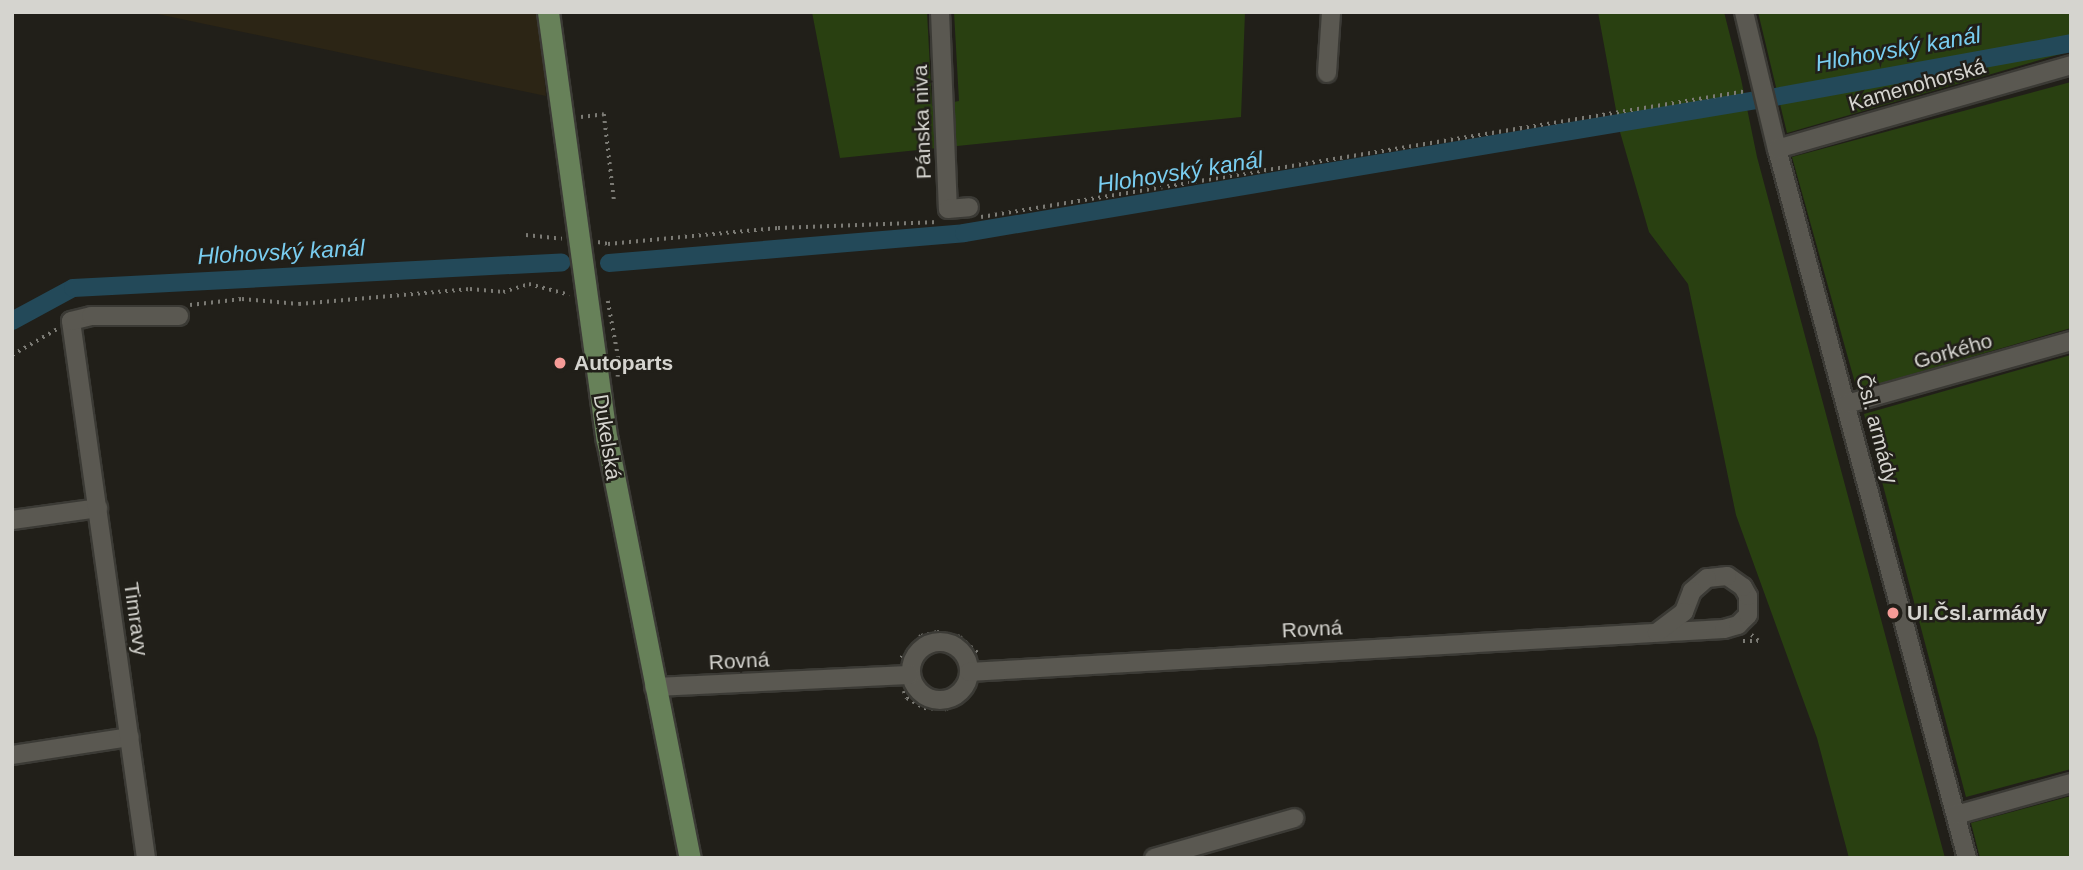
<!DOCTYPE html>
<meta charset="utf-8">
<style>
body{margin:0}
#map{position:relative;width:2083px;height:870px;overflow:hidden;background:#211f19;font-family:Helvetica,sans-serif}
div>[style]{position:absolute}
.industrial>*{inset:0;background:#2c2515}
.green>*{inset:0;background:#294011}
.canal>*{height:18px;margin:-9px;padding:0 9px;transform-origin:9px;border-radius:9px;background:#234959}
.path>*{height:3.5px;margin-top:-1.75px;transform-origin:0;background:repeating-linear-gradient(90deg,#7b7a74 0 2px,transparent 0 7px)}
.roads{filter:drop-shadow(2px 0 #3b3a35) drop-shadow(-2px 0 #3b3a35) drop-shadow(0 2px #3b3a35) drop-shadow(0 -2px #3b3a35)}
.minor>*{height:18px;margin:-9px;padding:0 9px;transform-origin:9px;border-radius:9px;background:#5a5851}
.minor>.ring{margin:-9px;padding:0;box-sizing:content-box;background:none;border:18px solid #5a5851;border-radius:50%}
.major>*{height:21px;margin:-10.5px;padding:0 10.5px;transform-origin:10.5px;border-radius:10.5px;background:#678159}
.dots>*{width:19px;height:19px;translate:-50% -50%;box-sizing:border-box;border:4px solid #211f19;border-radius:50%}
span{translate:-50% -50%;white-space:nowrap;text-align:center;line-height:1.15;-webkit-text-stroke:5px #211f19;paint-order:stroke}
.street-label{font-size:21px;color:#d5d4cf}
.poi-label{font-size:21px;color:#d5d4cf;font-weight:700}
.left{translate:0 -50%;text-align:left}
.water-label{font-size:23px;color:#79cdf0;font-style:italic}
.frame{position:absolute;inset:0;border:14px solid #d5d4cf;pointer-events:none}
</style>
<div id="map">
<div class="industrial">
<div style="clip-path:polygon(148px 12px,539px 12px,546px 96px)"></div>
</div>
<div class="green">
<div style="clip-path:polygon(812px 12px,927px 12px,932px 106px,959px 101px,954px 12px,1245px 12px,1241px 117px,840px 158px)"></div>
<div style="clip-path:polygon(1598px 12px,1724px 12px,1741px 79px,1757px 157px,1945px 858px,1849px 858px,1817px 738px,1736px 515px,1688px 284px,1649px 232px,1620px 132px)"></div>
<div style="clip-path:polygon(1758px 12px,2071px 12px,2071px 51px,1787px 133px)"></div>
<div style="clip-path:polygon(2071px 82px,2071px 328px,1857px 390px,1792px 157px)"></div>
<div style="clip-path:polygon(2071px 355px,2071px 769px,1966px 797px,1864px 414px)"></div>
<div style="clip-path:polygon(2071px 796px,2071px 858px,1980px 858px,1971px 823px)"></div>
</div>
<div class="canal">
<div style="left:1775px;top:97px;width:301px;rotate:-10.3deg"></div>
<div style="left:609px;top:263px;width:356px;rotate:-4.8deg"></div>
<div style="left:964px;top:233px;width:803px;rotate:-9.53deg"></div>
<div style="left:12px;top:321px;width:69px;rotate:-28.4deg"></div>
<div style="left:73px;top:288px;width:489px;rotate:-3deg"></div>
</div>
<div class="path">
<div style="left:581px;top:117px;width:23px;rotate:-7deg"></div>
<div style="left:604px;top:114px;width:86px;rotate:83.3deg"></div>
<div style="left:981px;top:217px;width:776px;rotate:-9.34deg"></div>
<div style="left:526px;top:235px;width:36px;rotate:6deg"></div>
<div style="left:598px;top:242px;width:10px;rotate:11deg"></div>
<div style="left:608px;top:244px;width:171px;rotate:-5.4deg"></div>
<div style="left:778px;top:228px;width:161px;rotate:-2.1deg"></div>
<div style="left:608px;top:301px;width:61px;rotate:79.6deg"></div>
<div style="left:619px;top:361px;width:16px;rotate:94deg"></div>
<div style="left:190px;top:305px;width:52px;rotate:-6.6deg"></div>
<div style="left:242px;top:299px;width:57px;rotate:5deg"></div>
<div style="left:299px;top:304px;width:172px;rotate:-5deg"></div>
<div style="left:470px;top:289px;width:33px;rotate:5deg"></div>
<div style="left:503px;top:292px;width:27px;rotate:-17deg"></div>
<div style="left:529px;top:284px;width:42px;rotate:15deg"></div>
<div style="left:12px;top:355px;width:52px;rotate:-30deg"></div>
<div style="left:1743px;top:641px;width:15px"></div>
<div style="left:1758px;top:641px;width:9px;rotate:-139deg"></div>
<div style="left:901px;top:658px;width:30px;rotate:-48deg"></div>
<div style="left:921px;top:636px;width:16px;rotate:-14deg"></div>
<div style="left:937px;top:632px;width:24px;rotate:12deg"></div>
<div style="left:960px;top:637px;width:27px;rotate:42deg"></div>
<div style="left:904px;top:691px;width:8px;rotate:67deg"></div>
<div style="left:907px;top:698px;width:20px;rotate:30deg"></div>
<div style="left:924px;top:708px;width:22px;rotate:3deg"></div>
<div style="left:946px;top:709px;width:11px;rotate:-22deg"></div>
<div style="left:956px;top:705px;width:23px;rotate:-43deg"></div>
</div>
<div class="roads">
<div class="minor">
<div style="left:940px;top:12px;width:197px;rotate:87.7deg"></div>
<div style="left:948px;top:209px;width:21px;rotate:-5deg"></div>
<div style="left:1744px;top:12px;width:141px;rotate:76.5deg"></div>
<div style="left:1777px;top:149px;width:734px;rotate:75deg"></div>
<div style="left:1327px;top:73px;width:61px;rotate:-86.2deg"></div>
<div style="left:1777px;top:149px;width:306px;rotate:-15.9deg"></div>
<div style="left:1847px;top:404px;width:233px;rotate:-15.7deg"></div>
<div style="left:12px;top:520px;width:87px;rotate:-7.9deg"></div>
<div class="ring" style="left:911px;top:642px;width:40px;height:40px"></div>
<div style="left:969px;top:672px;width:756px;rotate:-3.26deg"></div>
<div style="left:1724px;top:629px;width:15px;rotate:-16deg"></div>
<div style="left:1738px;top:625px;width:14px;rotate:-45deg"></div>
<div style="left:1748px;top:615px;width:19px;rotate:-90deg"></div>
<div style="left:1748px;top:596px;width:10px;rotate:-119deg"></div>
<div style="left:1743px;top:587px;width:19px;rotate:-145deg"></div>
<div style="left:1727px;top:576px;width:20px;rotate:174deg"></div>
<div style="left:1707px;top:578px;width:20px;rotate:139deg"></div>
<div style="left:1692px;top:591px;width:22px;rotate:111deg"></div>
<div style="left:1684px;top:612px;width:34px;rotate:143deg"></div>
<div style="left:654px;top:687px;width:256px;rotate:-2.7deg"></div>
<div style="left:12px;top:755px;width:119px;rotate:-8.7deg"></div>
<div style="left:1956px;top:815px;width:119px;rotate:-15.5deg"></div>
<div style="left:146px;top:858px;width:542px;rotate:-97.95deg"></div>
<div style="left:71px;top:321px;width:21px;rotate:-14deg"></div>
<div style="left:91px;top:316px;width:88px"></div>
<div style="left:1154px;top:858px;width:146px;rotate:-15.9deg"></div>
</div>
<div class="major">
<div style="left:548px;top:12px;width:432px;rotate:82.2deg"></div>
<div style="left:607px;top:440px;width:426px;rotate:78.8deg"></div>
</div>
</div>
<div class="dots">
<div style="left:560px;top:363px;background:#f59b97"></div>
<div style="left:1893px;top:613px;background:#f59b97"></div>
</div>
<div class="street-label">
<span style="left:1917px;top:85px;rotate:-16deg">Kamenohorská</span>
<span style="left:922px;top:122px;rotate:-92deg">Pánska niva</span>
<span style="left:1953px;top:351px;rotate:-16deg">Gorkého</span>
<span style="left:1877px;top:429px;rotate:75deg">Čsl. armády</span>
<span style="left:607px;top:437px;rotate:81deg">Dukelská</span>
<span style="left:136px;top:619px;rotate:82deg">Timravy</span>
<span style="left:1312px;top:629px;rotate:-3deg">Rovná</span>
<span style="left:739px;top:661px;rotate:-3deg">Rovná</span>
</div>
<div class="poi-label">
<span class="left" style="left:574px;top:363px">Autoparts</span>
<span class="left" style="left:1907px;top:613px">Ul.Čsl.armády</span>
</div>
<div class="water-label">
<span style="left:1898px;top:49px;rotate:-10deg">Hlohovský kanál</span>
<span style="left:1180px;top:172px;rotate:-9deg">Hlohovský kanál</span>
<span style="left:281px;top:252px;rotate:-3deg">Hlohovský kanál</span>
</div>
<div class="frame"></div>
</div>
